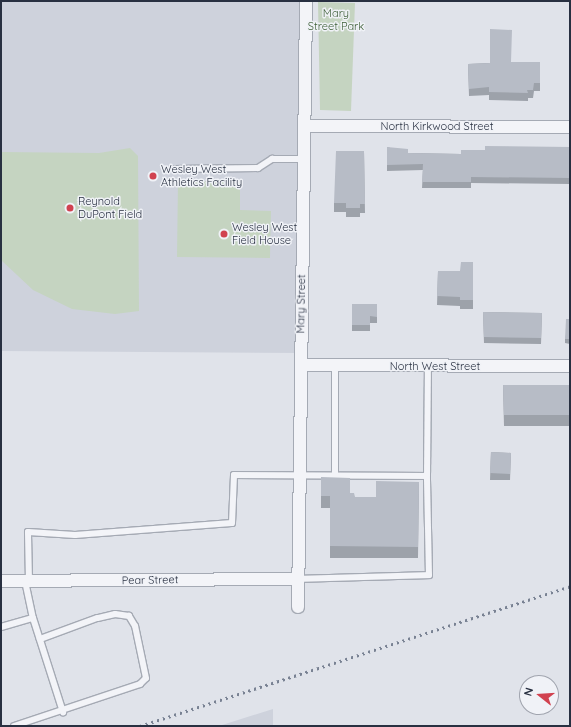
<!DOCTYPE html>
<style>
body{margin:0}
#map{position:relative;width:571px;height:727px;overflow:hidden;background:#e0e3ea;font-family:Quicksand,sans-serif}
div>[style]{position:absolute}
.built>*{inset:0;background:#ced2dc}
.green>*{inset:0;background:#c5d4c1}
.roads{filter:drop-shadow(1px 0 #a5aab4) drop-shadow(-1px 0 #a5aab4) drop-shadow(0 1px #a5aab4) drop-shadow(0 -1px #a5aab4)}
.lane>*{height:6px;margin:-3px;padding:0 3px;transform-origin:3px;border-radius:3px;background:#f3f4f8}
.street>*{height:12px;margin:-6px;padding:0 6px;transform-origin:6px;border-radius:6px;background:#f3f4f8}
.rail>*{height:3px;margin-top:-1.5px;transform-origin:0;background:repeating-linear-gradient(90deg,#798293 0 2px,transparent 0 6px)}
.wall>*{inset:0;background:#9da2aa}
.building>*{inset:0;background:#b7bcc6}
.dots>*{width:11px;height:11px;translate:-50% -50%;box-sizing:border-box;border:2px solid #f0f2f7;border-radius:50%}
span{translate:-50% -50%;white-space:nowrap;text-align:center;line-height:1.15;-webkit-text-stroke:3px #f0f2f7;paint-order:stroke}
.park-label{font-size:11px;color:#3b5d35}
.street-label{font-size:11px;color:#283041}
.poi-label{font-size:11px;color:#283041}
.left{translate:0 -50%;text-align:left}
.frame{position:absolute;inset:0;border:2px solid #283041;pointer-events:none}
.north{position:absolute;left:519px;top:675px;width:40px;height:40px;box-sizing:border-box;background:#f0f2f7;border:1px solid #a0a4ae;border-radius:50%;rotate:287deg;font-size:11px;font-weight:700;line-height:16px;text-align:center;color:#283041}
.north::after{content:'';display:block;margin:auto;width:14px;height:18px;background:#d14250;clip-path:polygon(50% 0,100% 100%,50% 72%,0 100%)}
</style>
<div id="map">
<div class="built">
<div style="clip-path:polygon(1px 1px,311px 1px,301px 353px,1px 351px)"></div>
<div style="clip-path:polygon(273px 709px,273px 726px,219px 726px)"></div>
</div>
<div class="green">
<div style="clip-path:polygon(318px 2px,355px 3px,351px 111px,320px 110px)"></div>
<div style="clip-path:polygon(130px 148px,138px 156px,139px 311px,115px 314px,72px 309px,33px 290px,1px 260px,1px 152px,99px 153px)"></div>
<div style="clip-path:polygon(178px 181px,240px 182px,240px 210px,271px 211px,270px 258px,177px 257px)"></div>
</div>
<div class="roads">
<div class="lane">
<div style="left:175px;top:169px;width:83px;rotate:-0.7deg"></div>
<div style="left:258px;top:168px;width:17px;rotate:-33deg"></div>
<div style="left:272px;top:159px;width:32px"></div>
<div style="left:335px;top:365px;width:111px;rotate:90deg"></div>
<div style="left:298px;top:579px;width:131px;rotate:-1.7deg"></div>
<div style="left:429px;top:575px;width:99px;rotate:-91.2deg"></div>
<div style="left:25px;top:581px;width:38px;rotate:78deg"></div>
<div style="left:33px;top:618px;width:99px;rotate:72.3deg"></div>
<div style="left:29px;top:581px;width:49px;rotate:-91.2deg"></div>
<div style="left:28px;top:532px;width:47px;rotate:3.7deg"></div>
<div style="left:75px;top:535px;width:157px;rotate:-4.4deg"></div>
<div style="left:232px;top:523px;width:48px;rotate:-87.6deg"></div>
<div style="left:234px;top:475px;width:193px;rotate:0.3deg"></div>
<div style="left:427px;top:476px;width:110px;rotate:-89.5deg"></div>
<div style="left:1px;top:627px;width:33px;rotate:-16deg"></div>
<div style="left:14px;top:726px;width:133px;rotate:-18.4deg"></div>
<div style="left:140px;top:684px;width:8px;rotate:-45deg"></div>
<div style="left:146px;top:678px;width:53px;rotate:-101.9deg"></div>
<div style="left:135px;top:626px;width:12px;rotate:-121deg"></div>
<div style="left:129px;top:616px;width:14px;rotate:-172deg"></div>
<div style="left:115px;top:614px;width:18px;rotate:167deg"></div>
<div style="left:97px;top:618px;width:61px;rotate:159.8deg"></div>
</div>
<div class="street">
<div style="left:304px;top:126px;width:266px;rotate:0.2deg"></div>
<div style="left:301px;top:365px;width:269px;rotate:0.2deg"></div>
<div style="left:1px;top:581px;width:297px;rotate:-0.4deg"></div>
<div style="left:298px;top:607px;width:606px;rotate:-89.24deg"></div>
</div>
</div>
<div class="rail">
<div style="left:140px;top:726px;width:452px;rotate:-18deg"></div>
</div>
<div class="wall">
<div style="clip-path:polygon(511px 62px,540px 62px,540px 91px,534px 91px,533px 98px,528px 98px,528px 101px,489px 100px,489px 95px,469px 96px,468px 64px)"></div>
<div style="clip-path:polygon(387px 147px,408px 153px,461px 154px,485px 150px,570px 147px,570px 184px,471px 183px,471px 188px,422px 188px,423px 170px,387px 171px)"></div>
<div style="clip-path:polygon(364px 151px,365px 213px,360px 213px,360px 217px,346px 217px,346px 212px,334px 212px,334px 203px)"></div>
<div style="clip-path:polygon(473px 262px,473px 309px,460px 309px,460px 306px,437px 305px,438px 271px,460px 271px)"></div>
<div style="clip-path:polygon(352px 304px,377px 304px,377px 323px,370px 323px,370px 331px,352px 331px)"></div>
<div style="clip-path:polygon(483px 312px,542px 313px,541px 344px,484px 343px)"></div>
<div style="clip-path:polygon(570px 319px,570px 344px,565px 343px,565px 339px)"></div>
<div style="clip-path:polygon(503px 385px,570px 385px,570px 426px,504px 426px)"></div>
<div style="clip-path:polygon(491px 452px,511px 453px,510px 480px,490px 480px)"></div>
<div style="clip-path:polygon(321px 477px,350px 493px,355px 497px,376px 497px,419px 482px,418px 558px,330px 558px,330px 508px,321px 508px)"></div>
</div>
<div class="building">
<div style="clip-path:polygon(490px 29px,512px 30px,511px 62px,540px 62px,540px 83px,534px 83px,533px 90px,527px 90px,528px 93px,489px 92px,489px 87px,469px 89px,468px 64px,490px 63px)"></div>
<div style="clip-path:polygon(485px 146px,570px 147px,570px 178px,471px 177px,471px 182px,422px 182px,423px 164px,387px 165px,387px 147px,408px 149px,408px 153px,461px 154px,461px 150px,485px 150px)"></div>
<div style="clip-path:polygon(336px 151px,364px 151px,365px 204px,360px 204px,360px 208px,346px 208px,346px 203px,334px 203px)"></div>
<div style="clip-path:polygon(461px 262px,473px 262px,473px 300px,460px 300px,460px 297px,437px 296px,438px 271px,460px 271px)"></div>
<div style="clip-path:polygon(352px 304px,377px 304px,377px 317px,370px 316px,370px 325px,352px 325px)"></div>
<div style="clip-path:polygon(483px 312px,542px 313px,541px 338px,484px 337px)"></div>
<div style="clip-path:polygon(566px 319px,570px 319px,570px 339px,565px 339px)"></div>
<div style="clip-path:polygon(503px 385px,570px 385px,570px 415px,504px 415px)"></div>
<div style="clip-path:polygon(491px 452px,511px 453px,510px 474px,490px 473px)"></div>
<div style="clip-path:polygon(321px 477px,350px 478px,350px 493px,354px 493px,355px 497px,376px 497px,376px 481px,419px 482px,418px 547px,330px 546px,330px 496px,321px 496px)"></div>
</div>
<div class="dots">
<div style="left:153px;top:176px;background:#d14250"></div>
<div style="left:70px;top:208px;background:#d14250"></div>
<div style="left:224px;top:234px;background:#d14250"></div>
</div>
<div class="park-label">
<span style="left:336px;top:20px">Mary<br>Street Park</span>
</div>
<div class="street-label">
<span style="left:437px;top:126px">North Kirkwood Street</span>
<span style="left:301px;top:304px;rotate:-89deg">Mary Street</span>
<span style="left:435px;top:366px">North West Street</span>
<span style="left:150px;top:580px;rotate:-1deg">Pear Street</span>
</div>
<div class="poi-label">
<span class="left" style="left:161px;top:176px">Wesley West<br>Athletics Facility</span>
<span class="left" style="left:78px;top:208px">Reynold<br>DuPont Field</span>
<span class="left" style="left:232px;top:234px">Wesley West<br>Field House</span>
</div>
<div class="frame"></div>
<div class="north">N</div>
</div>
